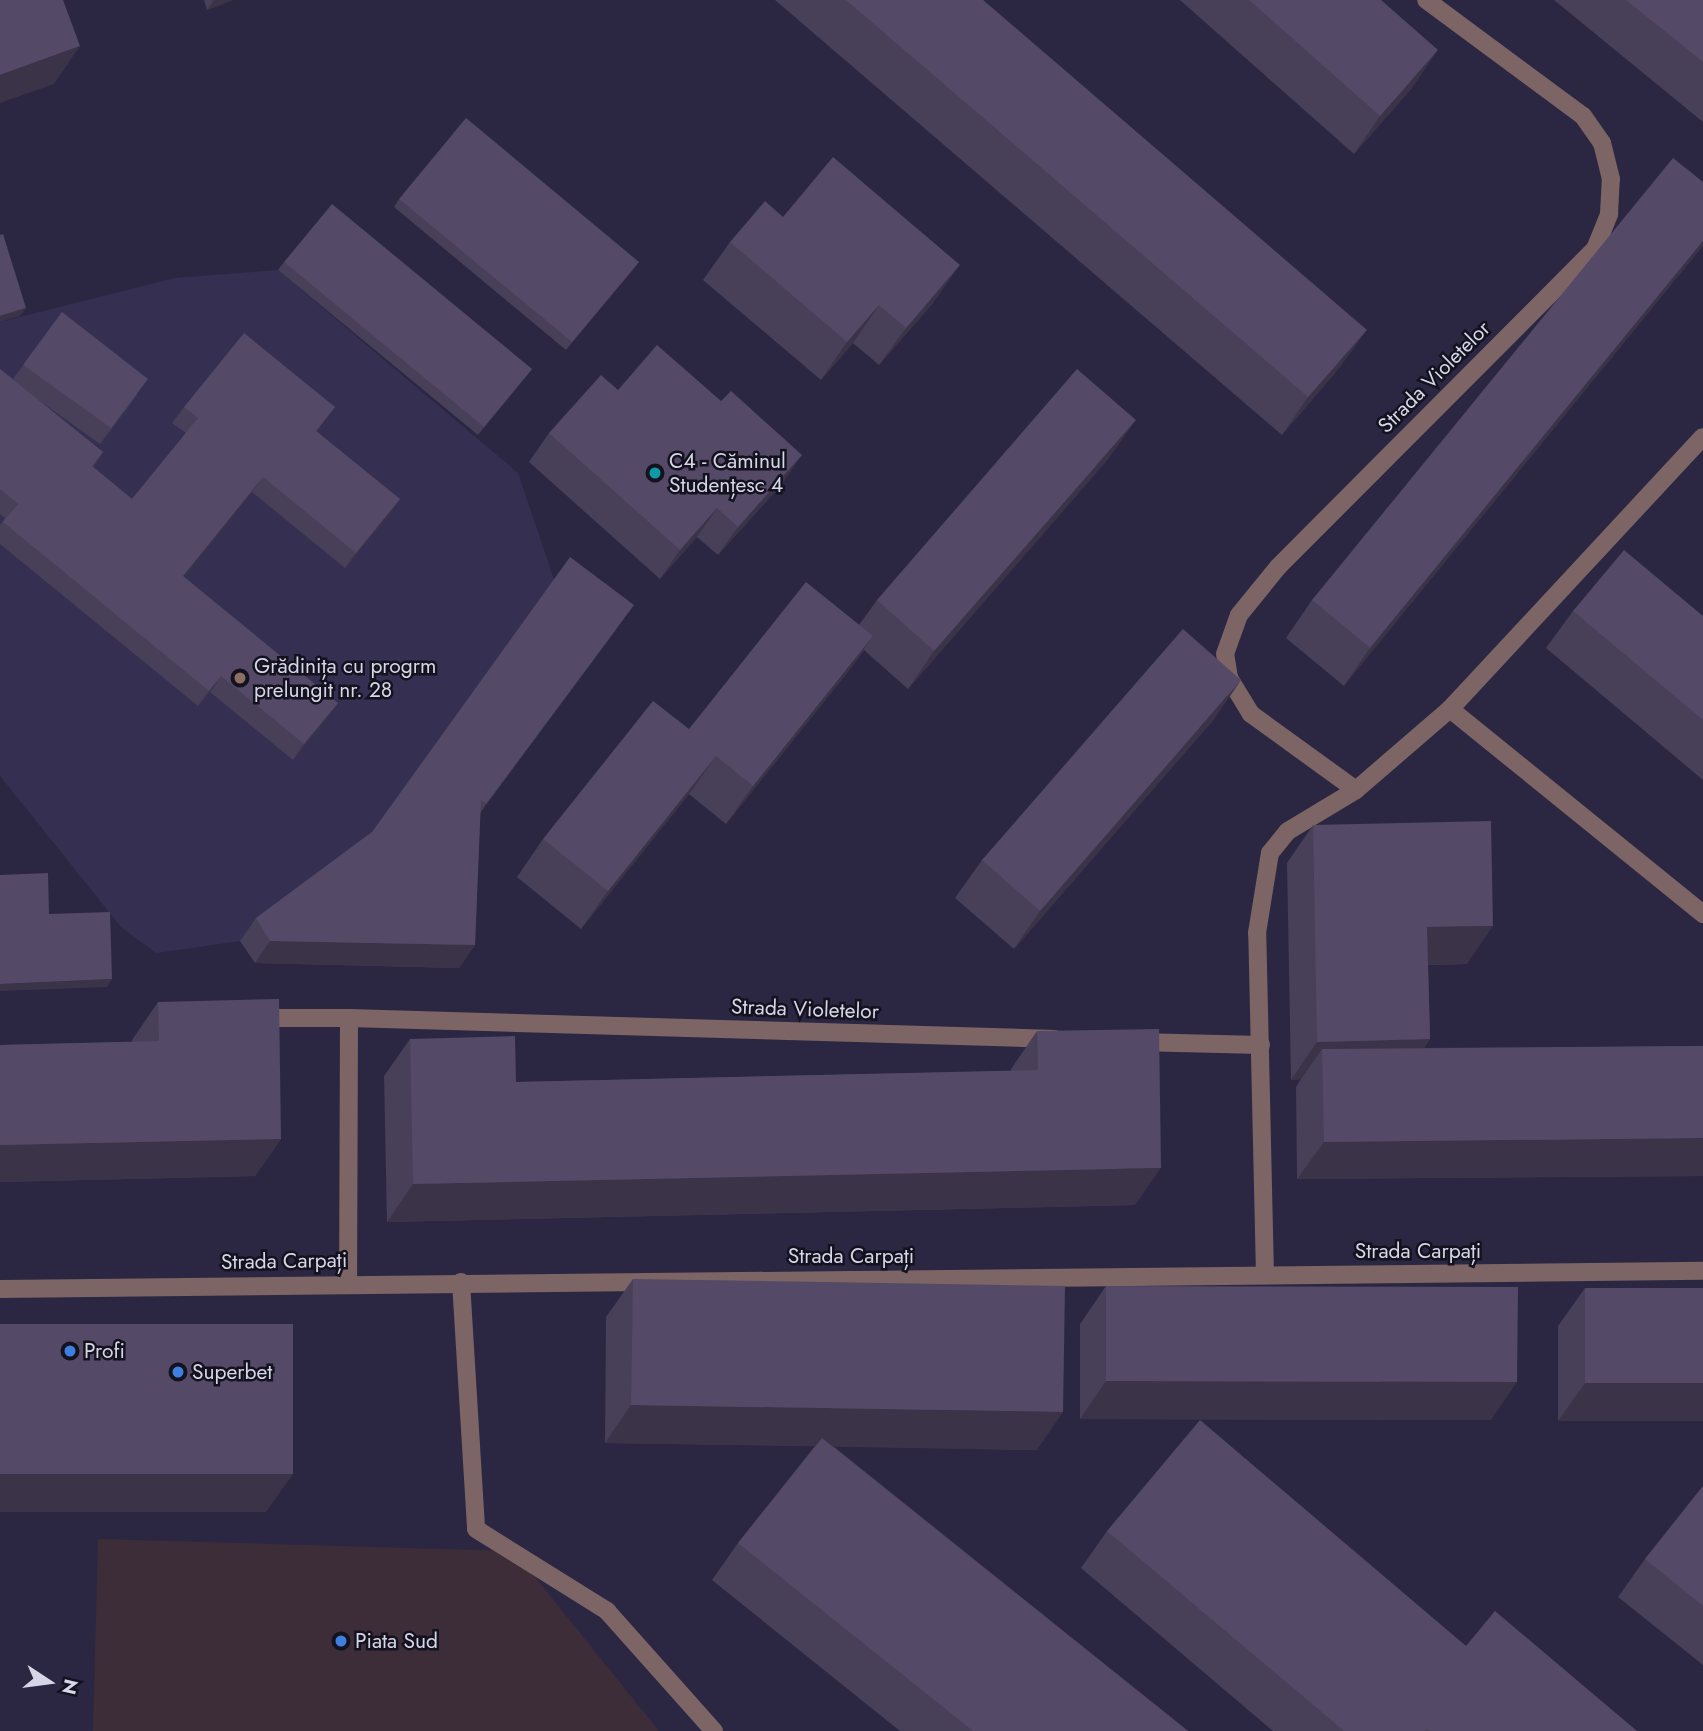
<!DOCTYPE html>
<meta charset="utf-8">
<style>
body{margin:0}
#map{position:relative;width:1703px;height:1731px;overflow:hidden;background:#2b2742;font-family:Jost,sans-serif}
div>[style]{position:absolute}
.commercial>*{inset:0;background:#3c2d39}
.built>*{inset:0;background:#353051}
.minor>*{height:18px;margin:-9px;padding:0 9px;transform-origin:9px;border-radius:9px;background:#7c6564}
.wall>*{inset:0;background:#483f58}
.shaded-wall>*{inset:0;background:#3b3347}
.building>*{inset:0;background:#544966}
.dots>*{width:19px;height:19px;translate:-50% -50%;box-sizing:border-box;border:4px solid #13121e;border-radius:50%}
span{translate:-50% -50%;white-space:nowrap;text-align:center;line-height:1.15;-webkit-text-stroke:5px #13121e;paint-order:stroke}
.street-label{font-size:21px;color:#d7d6e8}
.poi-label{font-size:21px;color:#d7d6e8}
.left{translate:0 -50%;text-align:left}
.north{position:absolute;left:14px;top:1647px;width:70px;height:70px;-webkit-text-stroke:5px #13121e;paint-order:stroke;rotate:103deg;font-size:19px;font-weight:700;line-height:28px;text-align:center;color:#d7d6e8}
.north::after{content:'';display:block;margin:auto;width:24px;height:32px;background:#d7d6e8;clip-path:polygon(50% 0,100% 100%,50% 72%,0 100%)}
</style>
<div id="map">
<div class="commercial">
<div style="clip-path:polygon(98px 1539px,514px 1551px,659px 1731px,93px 1731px)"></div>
</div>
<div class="built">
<div style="clip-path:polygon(278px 270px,518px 473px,554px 580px,356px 855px,240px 941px,156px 953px,121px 927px,0 776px,0 322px,175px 278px)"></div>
</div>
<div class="minor">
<div style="left:1450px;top:709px;width:326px;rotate:39deg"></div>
<div style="left:1356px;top:790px;width:130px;rotate:-144.1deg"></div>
<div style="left:1251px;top:714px;width:42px;rotate:-121.4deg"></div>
<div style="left:1229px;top:678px;width:24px;rotate:-99deg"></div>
<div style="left:1225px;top:654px;width:41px;rotate:-70.3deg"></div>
<div style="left:1239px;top:615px;width:62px;rotate:-50.9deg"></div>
<div style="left:1278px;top:567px;width:449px;rotate:-45.1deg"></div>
<div style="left:1595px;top:249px;width:38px;rotate:-68deg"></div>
<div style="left:1609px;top:214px;width:35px;rotate:-87deg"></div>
<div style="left:1611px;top:179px;width:37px;rotate:-104deg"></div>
<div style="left:1602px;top:143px;width:33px;rotate:-125deg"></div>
<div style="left:1583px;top:116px;width:195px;rotate:-143.5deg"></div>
<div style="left:256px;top:1018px;width:93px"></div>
<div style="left:349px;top:1018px;width:265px;rotate:90.2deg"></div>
<div style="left:349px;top:1018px;width:706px;rotate:1.7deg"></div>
<div style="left:1136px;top:1042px;width:125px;rotate:1.4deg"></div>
<div style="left:1265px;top:1275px;width:342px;rotate:-91.3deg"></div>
<div style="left:1257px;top:933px;width:81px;rotate:-80.8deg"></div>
<div style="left:1270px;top:853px;width:28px;rotate:-51deg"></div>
<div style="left:1288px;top:831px;width:79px;rotate:-31.1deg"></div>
<div style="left:1356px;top:790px;width:124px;rotate:-40.8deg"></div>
<div style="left:1450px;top:709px;width:371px;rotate:-47.1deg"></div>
<div style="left:461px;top:1282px;width:247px;rotate:86.5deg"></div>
<div style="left:476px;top:1529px;width:155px;rotate:32deg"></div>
<div style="left:607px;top:1611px;width:161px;rotate:48.3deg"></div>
<div style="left:0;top:1289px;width:1703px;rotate:-0.61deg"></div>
</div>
<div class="wall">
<div style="clip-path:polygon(204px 0,233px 0,207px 10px)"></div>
<div style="clip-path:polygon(775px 0,983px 0,1340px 367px,1282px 435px)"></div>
<div style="clip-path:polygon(1180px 0,1381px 0,1412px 88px,1354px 154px)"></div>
<div style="clip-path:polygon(1554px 0,1703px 0,1703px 122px)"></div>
<div style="clip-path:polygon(1703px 182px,1344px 686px,1286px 638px,1312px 600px)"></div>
<div style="clip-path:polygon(399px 199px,639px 262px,566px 350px,394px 207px)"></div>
<div style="clip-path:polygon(783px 217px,933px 303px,879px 365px,853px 343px,821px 380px,703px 280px,730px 242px)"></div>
<div style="clip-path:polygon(284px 262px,532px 369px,478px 435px,278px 270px)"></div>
<div style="clip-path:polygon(62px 312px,137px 395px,100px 444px,37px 399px,103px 452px,93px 467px,132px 499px,186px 433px,172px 423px,184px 407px,335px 407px,317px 432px,400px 499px,389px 515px,345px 568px,252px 492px,184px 577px,338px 703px,327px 718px,293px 760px,210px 692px,198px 706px,0 544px,0 525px,5px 518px,0 514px,0 369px,13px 379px)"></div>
<div style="clip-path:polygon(618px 390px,782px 484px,718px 555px,697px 537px,660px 579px,529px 462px,549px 433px)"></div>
<div style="clip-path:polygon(1109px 458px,908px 689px,864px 650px,847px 673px,726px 824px,689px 794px,581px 929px,517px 877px,543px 839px,689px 729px,859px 625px,877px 600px)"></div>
<div style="clip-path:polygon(1573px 611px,1703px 616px,1703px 780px,1546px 648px)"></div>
<div style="clip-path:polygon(618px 627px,480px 813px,475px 945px,459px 968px,255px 963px,240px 941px,256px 918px,372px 832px)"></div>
<div style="clip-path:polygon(1215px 718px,1014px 949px,955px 898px,982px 860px)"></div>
<div style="clip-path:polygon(1313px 825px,1467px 964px,1428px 965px,1430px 1039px,1424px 1048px,1703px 1046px,1703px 1176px,1297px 1179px,1296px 1087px,1301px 1079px,1291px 1080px,1287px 863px)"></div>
<div style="clip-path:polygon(158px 1002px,281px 1139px,255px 1176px,0 1182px,0 1045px,132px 1042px,132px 1040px)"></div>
<div style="clip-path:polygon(1037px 1031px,1135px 1205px,387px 1222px,384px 1076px,410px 1039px,516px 1082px,1011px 1071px,1011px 1069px)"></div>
<div style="clip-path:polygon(633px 1279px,1037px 1450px,833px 1446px,1188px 1731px,900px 1731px,712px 1580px,738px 1543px,815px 1446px,605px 1443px,606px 1317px)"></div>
<div style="clip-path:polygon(1106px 1286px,1491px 1420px,1080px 1419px,1080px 1324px)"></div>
<div style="clip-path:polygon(1585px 1288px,1703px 1288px,1558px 1421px,1558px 1326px)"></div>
<div style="clip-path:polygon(1703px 1486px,1703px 1665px,1618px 1597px,1645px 1559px)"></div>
<div style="clip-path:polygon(1107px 1531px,1466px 1646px,1637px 1731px,1273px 1731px,1081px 1568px)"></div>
</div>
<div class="shaded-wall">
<div style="clip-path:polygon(214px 0,233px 0,207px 10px)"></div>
<div style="clip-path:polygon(80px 46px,54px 84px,0 103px,0 75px)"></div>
<div style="clip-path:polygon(1438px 50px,1412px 88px,1354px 154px,1380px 116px)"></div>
<div style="clip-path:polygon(1703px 241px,1703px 246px,1344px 686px,1370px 648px)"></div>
<div style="clip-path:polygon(639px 262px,633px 270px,566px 350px,572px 342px)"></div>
<div style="clip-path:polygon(960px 265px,933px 303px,879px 365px,906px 328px)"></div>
<div style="clip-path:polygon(879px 305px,853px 343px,821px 380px,847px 342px)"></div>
<div style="clip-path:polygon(26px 308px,20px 316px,0 322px,0 316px)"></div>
<div style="clip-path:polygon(1367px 330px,1340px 367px,1282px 435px,1308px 397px)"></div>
<div style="clip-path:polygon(532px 369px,526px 377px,478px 435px,484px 427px)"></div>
<div style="clip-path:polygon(335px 407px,324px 423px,305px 446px,316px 431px)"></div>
<div style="clip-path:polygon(1136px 420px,1109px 458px,908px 689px,934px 651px)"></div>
<div style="clip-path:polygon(802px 455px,782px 484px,718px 555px,738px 527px)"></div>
<div style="clip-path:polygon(263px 477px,252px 492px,172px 592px,183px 576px)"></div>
<div style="clip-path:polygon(400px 499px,389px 515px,345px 568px,356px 553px)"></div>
<div style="clip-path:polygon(717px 508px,697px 537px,660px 579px,680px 550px)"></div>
<div style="clip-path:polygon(634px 605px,618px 627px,470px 827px,486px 804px)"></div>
<div style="clip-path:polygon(873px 636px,847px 673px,726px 824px,753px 786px)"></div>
<div style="clip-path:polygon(221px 676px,210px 692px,198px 706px,209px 691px)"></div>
<div style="clip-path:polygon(1241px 680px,1215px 718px,1014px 949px,1040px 911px)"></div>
<div style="clip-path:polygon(338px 703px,327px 718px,293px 760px,304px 744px)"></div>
<div style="clip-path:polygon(716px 756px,689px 794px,581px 929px,608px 891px)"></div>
<div style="clip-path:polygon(1493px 926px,1467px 964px,1401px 965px,1427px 927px)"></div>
<div style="clip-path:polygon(270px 941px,475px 945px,459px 968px,255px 963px)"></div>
<div style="clip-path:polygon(112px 979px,107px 987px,0 991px,0 984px)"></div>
<div style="clip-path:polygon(1430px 1039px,1404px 1077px,1322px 1049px,1301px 1079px,1291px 1080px,1317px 1042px)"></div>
<div style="clip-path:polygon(1703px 1138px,1703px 1176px,1297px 1179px,1324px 1142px)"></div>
<div style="clip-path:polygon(281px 1139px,255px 1176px,0 1182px,0 1145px)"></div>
<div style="clip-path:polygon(1161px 1168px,1135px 1205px,387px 1222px,413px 1184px)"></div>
<div style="clip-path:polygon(1106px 1381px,1517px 1382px,1491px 1420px,1080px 1419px)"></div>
<div style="clip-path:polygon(1585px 1383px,1703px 1383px,1703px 1421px,1558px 1421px)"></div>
<div style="clip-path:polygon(631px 1405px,1063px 1412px,1037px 1450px,605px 1443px)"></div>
<div style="clip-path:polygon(0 1474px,293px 1474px,266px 1512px,0 1512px)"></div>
</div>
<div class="building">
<div style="clip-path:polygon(0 0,63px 0,80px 46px,0 75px)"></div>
<div style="clip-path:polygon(846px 0,983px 0,1367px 330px,1308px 397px)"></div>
<div style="clip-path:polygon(1249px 0,1381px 0,1438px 50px,1380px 116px)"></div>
<div style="clip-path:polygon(1626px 0,1703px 0,1703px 62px)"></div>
<div style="clip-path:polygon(466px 118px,639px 262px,572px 342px,399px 199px)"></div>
<div style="clip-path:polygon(833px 157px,960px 265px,906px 328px,879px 305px,847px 342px,730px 242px,765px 201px,783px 217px)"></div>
<div style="clip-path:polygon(1673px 158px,1703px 182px,1703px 241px,1370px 648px,1312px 600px)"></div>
<div style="clip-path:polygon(332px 204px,532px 369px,484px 427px,284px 262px)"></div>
<div style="clip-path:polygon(3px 234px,26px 308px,0 316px,0 235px)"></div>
<div style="clip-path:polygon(62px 312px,148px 379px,111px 428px,23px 365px)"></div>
<div style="clip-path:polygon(244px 333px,335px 407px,316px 431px,400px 499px,356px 553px,263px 477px,183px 576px,338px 703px,304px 744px,221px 676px,209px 691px,3px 522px,18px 504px,0 489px,0 369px,103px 452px,92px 466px,132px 499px,198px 418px,184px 407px)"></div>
<div style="clip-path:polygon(657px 345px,721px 401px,731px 391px,802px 455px,738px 527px,717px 508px,680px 550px,549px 433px,601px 375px,618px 390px)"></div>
<div style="clip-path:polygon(1077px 369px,1136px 420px,934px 651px,877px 600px)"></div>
<div style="clip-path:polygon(1624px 550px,1703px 616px,1703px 720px,1573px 611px)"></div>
<div style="clip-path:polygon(570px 557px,634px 605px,486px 804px,481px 800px,475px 945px,270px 941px,256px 918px,372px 832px)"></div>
<div style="clip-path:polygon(806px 582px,873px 636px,753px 786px,716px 756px,608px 891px,543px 839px,653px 701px,689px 729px)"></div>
<div style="clip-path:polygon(1183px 629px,1241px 680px,1040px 911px,982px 860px)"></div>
<div style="clip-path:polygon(1491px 821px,1493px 926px,1427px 927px,1430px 1039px,1317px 1042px,1313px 825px)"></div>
<div style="clip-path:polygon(48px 873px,49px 914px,110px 912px,112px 979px,0 984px,0 875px)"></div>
<div style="clip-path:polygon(279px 999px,281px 1139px,0 1145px,0 1045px,159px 1041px,158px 1002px)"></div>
<div style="clip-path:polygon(1159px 1029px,1161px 1168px,413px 1184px,410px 1039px,515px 1036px,516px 1082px,1038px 1070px,1037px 1031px)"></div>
<div style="clip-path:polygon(1703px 1046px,1703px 1138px,1324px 1142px,1322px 1049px)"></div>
<div style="clip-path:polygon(633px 1279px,1065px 1286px,1063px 1412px,631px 1405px)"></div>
<div style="clip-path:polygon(1106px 1286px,1518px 1287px,1517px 1382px,1106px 1381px)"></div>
<div style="clip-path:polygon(1585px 1288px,1703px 1288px,1703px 1383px,1585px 1383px)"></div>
<div style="clip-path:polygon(0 1324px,293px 1324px,293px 1474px,0 1474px)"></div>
<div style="clip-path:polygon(1200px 1420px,1466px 1646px,1495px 1611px,1637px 1731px,1429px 1731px,1427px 1729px,1425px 1731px,1344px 1731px,1107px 1531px)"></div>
<div style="clip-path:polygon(822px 1438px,1188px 1731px,973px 1731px,738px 1543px)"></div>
<div style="clip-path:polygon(1703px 1486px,1703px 1606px,1645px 1559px)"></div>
</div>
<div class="dots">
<div style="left:655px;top:473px;background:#0f9aa8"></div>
<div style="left:240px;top:678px;background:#8d6e63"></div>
<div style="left:70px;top:1351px;background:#3f7fe0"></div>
<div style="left:178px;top:1372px;background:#3f7fe0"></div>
<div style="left:341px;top:1641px;background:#3f7fe0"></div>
</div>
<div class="street-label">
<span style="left:1434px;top:377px;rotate:-45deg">Strada Violetelor</span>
<span style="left:805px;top:1009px;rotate:2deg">Strada Violetelor</span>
<span style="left:1418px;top:1251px">Strada Carpați</span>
<span style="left:851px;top:1256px">Strada Carpați</span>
<span style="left:284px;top:1261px;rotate:-1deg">Strada Carpați</span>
</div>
<div class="poi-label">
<span class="left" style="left:669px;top:473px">C4 - Căminul<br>Studențesc 4</span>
<span class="left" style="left:254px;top:678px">Grădinița cu progrm<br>prelungit nr. 28</span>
<span class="left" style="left:84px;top:1351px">Profi</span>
<span class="left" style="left:192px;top:1372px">Superbet</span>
<span class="left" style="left:355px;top:1641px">Piata Sud</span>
</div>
<div class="north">N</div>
</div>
